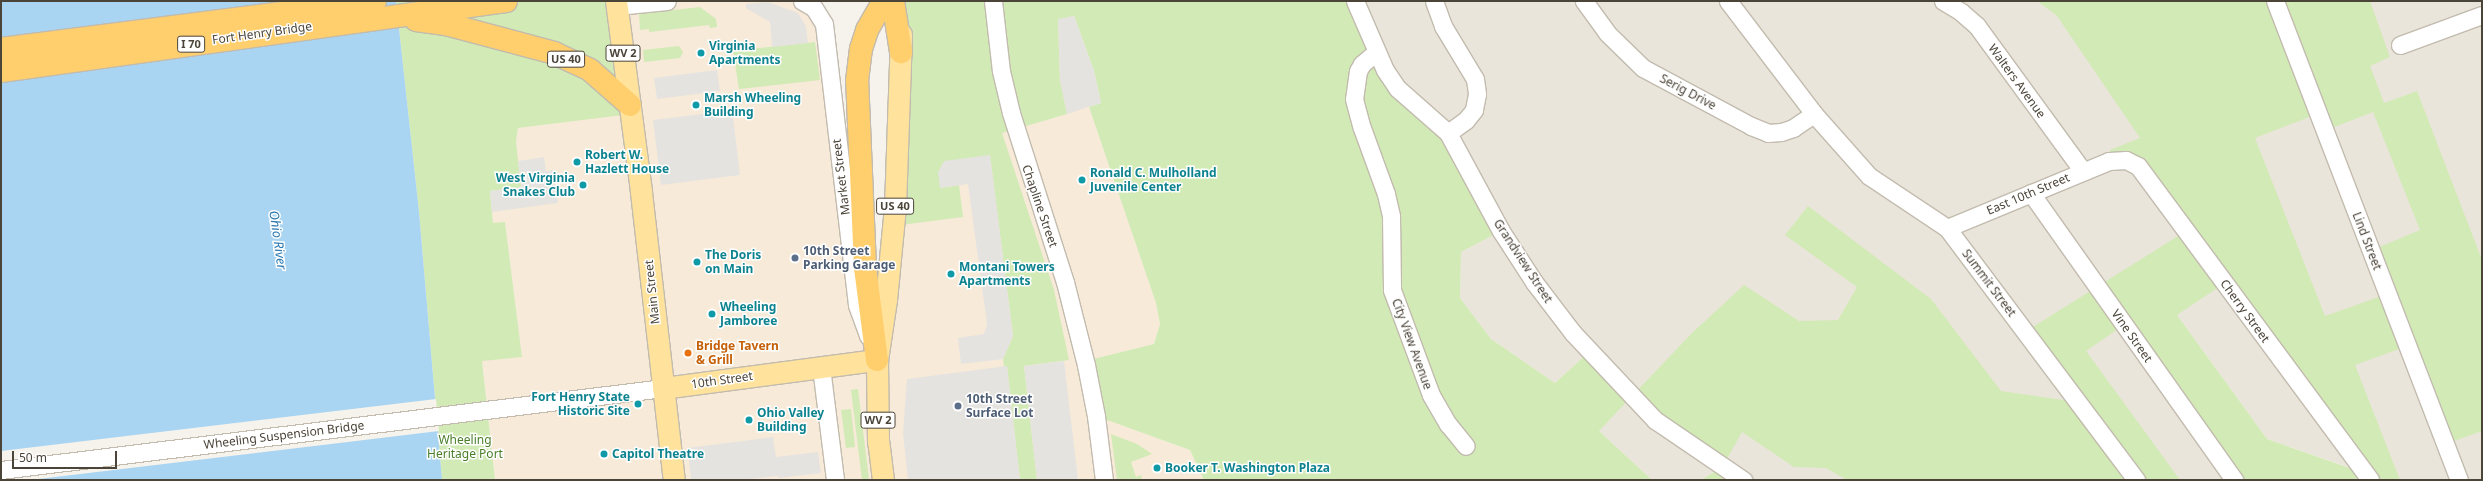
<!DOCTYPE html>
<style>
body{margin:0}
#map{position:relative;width:2483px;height:481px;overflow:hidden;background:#f6f3ec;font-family:"Noto Sans",sans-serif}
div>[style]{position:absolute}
.residential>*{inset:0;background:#eae5da}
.commercial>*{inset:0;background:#f7ead8}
.green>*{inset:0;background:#d2eab5}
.parking>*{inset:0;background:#e5e3e0}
.water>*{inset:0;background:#a9d4f2}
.pier>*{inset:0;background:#f6f3ec}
.roads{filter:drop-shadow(1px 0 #c2bbae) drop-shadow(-1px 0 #c2bbae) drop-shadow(0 1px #c2bbae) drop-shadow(0 -1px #c2bbae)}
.minor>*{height:17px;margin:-8.5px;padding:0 8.5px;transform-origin:8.5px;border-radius:8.5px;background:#fff}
.major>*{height:21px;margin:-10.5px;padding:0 10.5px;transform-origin:10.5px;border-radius:10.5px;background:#ffe39c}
.highway>*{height:22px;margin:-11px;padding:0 11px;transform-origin:11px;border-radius:11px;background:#ffcf6e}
.dots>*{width:11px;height:11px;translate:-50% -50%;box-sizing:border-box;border:2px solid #fff;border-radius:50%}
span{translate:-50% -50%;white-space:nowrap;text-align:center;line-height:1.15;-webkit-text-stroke:3px #fff;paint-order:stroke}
.shield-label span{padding:1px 3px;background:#fff;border:1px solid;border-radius:3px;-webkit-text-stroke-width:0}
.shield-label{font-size:11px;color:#4b4439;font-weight:700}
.street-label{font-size:12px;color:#4b4439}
.culture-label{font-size:12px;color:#0d838f;font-weight:700}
.left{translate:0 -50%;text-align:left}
.right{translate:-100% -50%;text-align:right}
.service-label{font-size:12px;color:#4e5e75;font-weight:700}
.food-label{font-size:12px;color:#c56008;font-weight:700}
.park-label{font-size:12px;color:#4a7f2a}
.water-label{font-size:13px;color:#2e7ab2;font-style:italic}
.frame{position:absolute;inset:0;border:2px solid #4b4439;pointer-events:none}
.scale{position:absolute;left:12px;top:451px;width:105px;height:18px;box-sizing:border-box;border:2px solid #4b4439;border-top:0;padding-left:5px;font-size:12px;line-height:14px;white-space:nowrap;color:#4b4439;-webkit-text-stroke:3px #fff;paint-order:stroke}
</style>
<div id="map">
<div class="residential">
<div style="clip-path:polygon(1355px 1px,2037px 1px,2057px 16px,2274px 1px,2482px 1px,2482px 480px,2370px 480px,2365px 473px,2267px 439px,2177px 315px,2097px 286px,2234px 480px,1743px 480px,1723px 466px,1701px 480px,1652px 480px,1599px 431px,1590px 351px,1555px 383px,1491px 339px,1460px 298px,1461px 252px,1501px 231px,1448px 133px,1444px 480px)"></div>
</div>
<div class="commercial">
<div style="clip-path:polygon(676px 1px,802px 1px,814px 8px,871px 344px,911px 21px,1074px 16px,1094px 71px,1101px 103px,1089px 107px,1156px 303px,1160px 324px,1154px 344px,1085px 361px,1096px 416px,1190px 450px,1204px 480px,495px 480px,482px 360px,522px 357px,505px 222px,493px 224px,490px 191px,521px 187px,516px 141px,518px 128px,626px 114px,611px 9px)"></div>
</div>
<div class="green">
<div style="clip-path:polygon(396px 1px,616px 1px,631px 114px,518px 128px,516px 141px,521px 187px,490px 191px,493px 223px,505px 222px,522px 357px,482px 361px,495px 480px,442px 480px,419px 212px)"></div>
<div style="clip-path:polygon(evenodd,901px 1px,1355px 1px,1375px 53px,1448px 133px,1501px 231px,1461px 252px,1460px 298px,1491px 339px,1555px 383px,1590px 351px,1632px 396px,1692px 333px,1744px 285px,1799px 321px,1838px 320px,1857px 287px,1785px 235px,1808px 206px,1931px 299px,2001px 391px,2077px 402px,2025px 332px,2186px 231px,2138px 166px,2109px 161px,2110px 150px,2140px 138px,2057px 16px,2037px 1px,2370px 1px,2390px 57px,2370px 66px,2384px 103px,2417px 91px,2482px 260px,2482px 431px,2446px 444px,2407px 346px,2355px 365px,2400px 480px,2234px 480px,2124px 325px,2086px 351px,2180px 480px,1847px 480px,1826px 468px,1794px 467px,1742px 432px,1723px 466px,1743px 480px,1701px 480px,1722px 467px,1632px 396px,1599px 431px,1652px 480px,1204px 480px,1190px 450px,1096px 416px,1085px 361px,1154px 344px,1160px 324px,1156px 303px,1089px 107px,1101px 103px,1094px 71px,1074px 16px,1058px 20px,1060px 80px,1067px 114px,1002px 133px,1054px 290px,1069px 360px,1024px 366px,1037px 480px,1020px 480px,1007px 367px,1004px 367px,1003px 359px,1013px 336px,990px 156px,940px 188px,959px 185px,963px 217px,893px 226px,901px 1px,2373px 112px,2420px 230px,2370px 251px,2387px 294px,2325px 316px,2255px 138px,2317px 114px,2324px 131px,2373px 112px,901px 1px,2225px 283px,2364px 473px,2267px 439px,2177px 315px,2225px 283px)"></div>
<div style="clip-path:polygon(700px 7px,716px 19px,717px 27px,710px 28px,709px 25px,649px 32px,649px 29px,640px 30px,639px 14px)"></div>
<div style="clip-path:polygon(815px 42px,820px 80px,739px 89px,733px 51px)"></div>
<div style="clip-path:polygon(679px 46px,683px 52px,680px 58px,644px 62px,643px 50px)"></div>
<div style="clip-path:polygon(858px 389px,869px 480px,862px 480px,851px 390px)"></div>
<div style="clip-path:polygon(851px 409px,855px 447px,846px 448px,841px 410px)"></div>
<div style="clip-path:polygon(1111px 434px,1137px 444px,1152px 454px,1131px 462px,1136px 477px,1141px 475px,1142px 480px,1117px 480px)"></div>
</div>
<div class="parking">
<div style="clip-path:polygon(768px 2px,798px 13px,806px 26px,808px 43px,772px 47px,770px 22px,746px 8px,746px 4px)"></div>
<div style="clip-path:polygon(1074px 16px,1094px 71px,1101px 103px,1067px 114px,1060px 80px,1058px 19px)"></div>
<div style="clip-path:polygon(717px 70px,720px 91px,657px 99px,654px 78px)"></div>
<div style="clip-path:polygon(736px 110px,737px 116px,733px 117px,740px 175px,661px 185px,653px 120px)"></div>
<div style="clip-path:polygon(990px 155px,1013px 336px,1003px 359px,961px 364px,958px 338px,984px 334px,987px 324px,968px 184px,940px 188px,938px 172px,944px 161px)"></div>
<div style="clip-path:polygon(544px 157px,546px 171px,553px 170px,558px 203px,492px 212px,490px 191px,521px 187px,518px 161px)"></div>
<div style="clip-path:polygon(1064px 361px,1078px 480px,1037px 480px,1024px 366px)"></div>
<div style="clip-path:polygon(1007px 366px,1020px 480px,908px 480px,903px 433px,907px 379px)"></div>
<div style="clip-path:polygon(773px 437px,776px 457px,818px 452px,821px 473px,779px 478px,778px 476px,740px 480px,691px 480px,688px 448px)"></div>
</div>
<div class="water">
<div style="clip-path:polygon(1px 1px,396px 1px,419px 212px,442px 480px,1px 480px)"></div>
</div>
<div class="pier">
<div style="clip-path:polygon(436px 399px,439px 431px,30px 480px,1px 480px,1px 451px)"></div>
</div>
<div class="roads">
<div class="minor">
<div style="left:802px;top:1px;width:14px;rotate:30deg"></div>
<div style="left:814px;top:8px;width:19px;rotate:58deg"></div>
<div style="left:824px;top:24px;width:283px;rotate:83.3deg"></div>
<div style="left:857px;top:305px;width:33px;rotate:70deg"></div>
<div style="left:993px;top:1px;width:70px;rotate:83.5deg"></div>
<div style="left:1001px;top:71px;width:43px;rotate:76.6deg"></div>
<div style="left:1011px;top:113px;width:177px;rotate:72.3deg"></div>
<div style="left:1065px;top:282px;width:86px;rotate:75.8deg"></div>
<div style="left:1086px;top:365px;width:52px;rotate:78.9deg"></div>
<div style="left:1096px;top:416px;width:64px;rotate:82.9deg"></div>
<div style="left:1355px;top:1px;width:75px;rotate:66.5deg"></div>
<div style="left:1385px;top:70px;width:22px;rotate:56deg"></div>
<div style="left:1397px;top:88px;width:68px;rotate:41.4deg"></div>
<div style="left:1448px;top:133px;width:111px;rotate:61.6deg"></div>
<div style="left:1501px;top:231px;width:61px;rotate:57.1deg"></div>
<div style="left:1534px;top:282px;width:64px;rotate:52.6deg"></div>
<div style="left:1573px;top:333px;width:120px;rotate:46.7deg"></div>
<div style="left:1655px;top:420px;width:107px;rotate:34.3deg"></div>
<div style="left:1434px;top:1px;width:27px;rotate:70deg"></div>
<div style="left:1443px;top:26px;width:62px;rotate:58.9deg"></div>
<div style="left:1475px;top:79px;width:15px;rotate:82deg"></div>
<div style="left:1477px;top:94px;width:16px;rotate:101deg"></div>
<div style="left:1474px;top:110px;width:13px;rotate:129deg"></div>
<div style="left:1466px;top:120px;width:22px;rotate:144deg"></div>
<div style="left:1584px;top:1px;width:39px;rotate:54deg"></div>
<div style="left:1607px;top:33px;width:50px;rotate:44.2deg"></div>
<div style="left:1643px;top:68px;width:123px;rotate:28.2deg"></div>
<div style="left:1751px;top:126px;width:18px;rotate:22deg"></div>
<div style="left:1768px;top:133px;width:13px;rotate:-4deg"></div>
<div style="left:1781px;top:132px;width:13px;rotate:-18deg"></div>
<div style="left:1793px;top:128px;width:25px;rotate:-34deg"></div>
<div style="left:1728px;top:1px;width:142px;rotate:52.7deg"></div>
<div style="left:1814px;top:114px;width:83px;rotate:48.4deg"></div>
<div style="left:1869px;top:176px;width:94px;rotate:33.7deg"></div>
<div style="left:1947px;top:228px;width:315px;rotate:53.1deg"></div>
<div style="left:1943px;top:1px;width:21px;rotate:31deg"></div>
<div style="left:1961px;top:12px;width:21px;rotate:41deg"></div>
<div style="left:1977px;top:26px;width:178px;rotate:53.9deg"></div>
<div style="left:2275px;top:1px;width:513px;rotate:68.99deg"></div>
<div style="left:617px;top:6px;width:50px;rotate:-5.7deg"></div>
<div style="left:2400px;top:45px;width:87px;rotate:-20.1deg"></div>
<div style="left:1375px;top:53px;width:17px;rotate:140deg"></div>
<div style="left:1362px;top:64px;width:8px;rotate:120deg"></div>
<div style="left:1358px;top:71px;width:28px;rotate:98deg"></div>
<div style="left:1354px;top:99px;width:30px;rotate:75deg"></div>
<div style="left:1362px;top:128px;width:70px;rotate:70deg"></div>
<div style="left:1386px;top:194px;width:23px;rotate:77deg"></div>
<div style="left:1391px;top:216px;width:74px;rotate:89.2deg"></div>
<div style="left:1392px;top:290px;width:112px;rotate:69.6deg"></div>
<div style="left:1431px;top:395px;width:34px;rotate:60deg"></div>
<div style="left:1448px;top:424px;width:28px;rotate:51deg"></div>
<div style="left:2031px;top:193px;width:352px;rotate:54.7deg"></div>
<div style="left:1947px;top:228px;width:175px;rotate:-22.5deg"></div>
<div style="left:2109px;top:161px;width:17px;rotate:-3deg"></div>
<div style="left:2126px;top:160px;width:13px;rotate:27deg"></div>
<div style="left:2138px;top:166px;width:390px;rotate:53.5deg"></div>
<div style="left:821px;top:367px;width:114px;rotate:82.9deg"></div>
<div style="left:1px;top:470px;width:667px;rotate:-7.06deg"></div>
</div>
<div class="major">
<div style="left:616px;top:1px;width:193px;rotate:82.5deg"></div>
<div style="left:641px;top:192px;width:290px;rotate:83.5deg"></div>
<div style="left:663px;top:388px;width:216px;rotate:-7.5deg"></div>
<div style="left:883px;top:480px;width:38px;rotate:-97deg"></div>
<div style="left:878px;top:442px;width:82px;rotate:-90.7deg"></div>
<div style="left:877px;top:360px;width:61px;rotate:-81.5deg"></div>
<div style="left:886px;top:300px;width:93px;rotate:-84.5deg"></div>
<div style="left:895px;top:207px;width:173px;rotate:-88deg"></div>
</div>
<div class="highway">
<div style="left:893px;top:1px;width:52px;rotate:81.1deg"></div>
<div style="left:416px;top:20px;width:30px;rotate:8deg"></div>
<div style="left:446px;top:24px;width:112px;rotate:15deg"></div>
<div style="left:554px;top:53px;width:40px;rotate:25deg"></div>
<div style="left:590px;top:70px;width:53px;rotate:41.2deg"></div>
<div style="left:1px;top:49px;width:377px;rotate:-7.3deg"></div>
<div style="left:1px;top:71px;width:510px;rotate:-7.89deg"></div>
<div style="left:877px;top:360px;width:93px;rotate:-97.4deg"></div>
<div style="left:865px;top:268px;width:187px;rotate:-92.4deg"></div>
<div style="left:857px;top:81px;width:32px;rotate:-83deg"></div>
<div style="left:861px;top:49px;width:20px;rotate:-72deg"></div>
<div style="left:867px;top:30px;width:34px;rotate:-60deg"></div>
</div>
</div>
<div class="dots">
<div style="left:701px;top:53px;background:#0f9aa8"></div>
<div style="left:696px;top:105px;background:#0f9aa8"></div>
<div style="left:577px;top:162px;background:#0f9aa8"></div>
<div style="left:1082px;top:180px;background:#0f9aa8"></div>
<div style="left:583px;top:185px;background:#0f9aa8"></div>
<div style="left:795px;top:258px;background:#5c6f8a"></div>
<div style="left:697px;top:262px;background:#0f9aa8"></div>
<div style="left:951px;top:274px;background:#0f9aa8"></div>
<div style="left:712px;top:314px;background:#0f9aa8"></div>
<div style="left:688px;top:353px;background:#e8710a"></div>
<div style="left:638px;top:404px;background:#0f9aa8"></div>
<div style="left:958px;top:406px;background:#5c6f8a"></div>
<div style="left:749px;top:420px;background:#0f9aa8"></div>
<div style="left:604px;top:454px;background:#0f9aa8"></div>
<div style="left:1157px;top:468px;background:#0f9aa8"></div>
</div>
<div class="shield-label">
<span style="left:191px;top:44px">I 70</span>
<span style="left:623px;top:53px">WV 2</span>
<span style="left:566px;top:59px">US 40</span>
<span style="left:895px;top:206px">US 40</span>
<span style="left:878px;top:420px">WV 2</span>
</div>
<div class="street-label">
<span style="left:262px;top:33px;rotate:-8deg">Fort Henry Bridge</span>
<span style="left:2017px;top:81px;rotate:54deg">Walters Avenue</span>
<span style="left:1688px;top:92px;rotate:28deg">Serig Drive</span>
<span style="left:841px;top:177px;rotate:-97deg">Market Street</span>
<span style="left:2028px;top:194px;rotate:-23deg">East 10th Street</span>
<span style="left:1040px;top:206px;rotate:71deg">Chapline Street</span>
<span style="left:2367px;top:241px;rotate:69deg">Lind Street</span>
<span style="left:1523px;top:261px;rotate:57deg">Grandview Street</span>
<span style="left:1989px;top:283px;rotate:53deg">Summit Street</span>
<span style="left:652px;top:292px;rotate:-96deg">Main Street</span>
<span style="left:2245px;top:311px;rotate:54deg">Cherry Street</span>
<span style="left:2132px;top:336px;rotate:55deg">Vine Street</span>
<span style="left:1412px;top:344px;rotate:70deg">City View Avenue</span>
<span style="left:722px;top:380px;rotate:-8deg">10th Street</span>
<span style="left:284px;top:435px;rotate:-7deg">Wheeling Suspension Bridge</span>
</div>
<div class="culture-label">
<span class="left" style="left:709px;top:53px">Virginia<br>Apartments</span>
<span class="left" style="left:704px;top:105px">Marsh Wheeling<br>Building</span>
<span class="left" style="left:585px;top:162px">Robert W.<br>Hazlett House</span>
<span class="left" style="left:1090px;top:180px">Ronald C. Mulholland<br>Juvenile Center</span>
<span class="right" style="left:575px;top:185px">West Virginia<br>Snakes Club</span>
<span class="left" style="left:705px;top:262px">The Doris<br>on Main</span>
<span class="left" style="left:959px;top:274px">Montani Towers<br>Apartments</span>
<span class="left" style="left:720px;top:314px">Wheeling<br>Jamboree</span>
<span class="right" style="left:630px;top:404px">Fort Henry State<br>Historic Site</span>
<span class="left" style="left:757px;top:420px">Ohio Valley<br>Building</span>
<span class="left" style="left:612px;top:454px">Capitol Theatre</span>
<span class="left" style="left:1165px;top:468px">Booker T. Washington Plaza</span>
</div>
<div class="service-label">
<span class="left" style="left:803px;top:258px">10th Street<br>Parking Garage</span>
<span class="left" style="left:966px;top:406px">10th Street<br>Surface Lot</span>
</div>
<div class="food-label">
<span class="left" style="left:696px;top:353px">Bridge Tavern<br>&amp; Grill</span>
</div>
<div class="park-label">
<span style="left:465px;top:447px">Wheeling<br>Heritage Port</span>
</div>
<div class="water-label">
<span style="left:278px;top:240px;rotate:82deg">Ohio River</span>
</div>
<div class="frame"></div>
<div class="scale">50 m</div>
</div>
